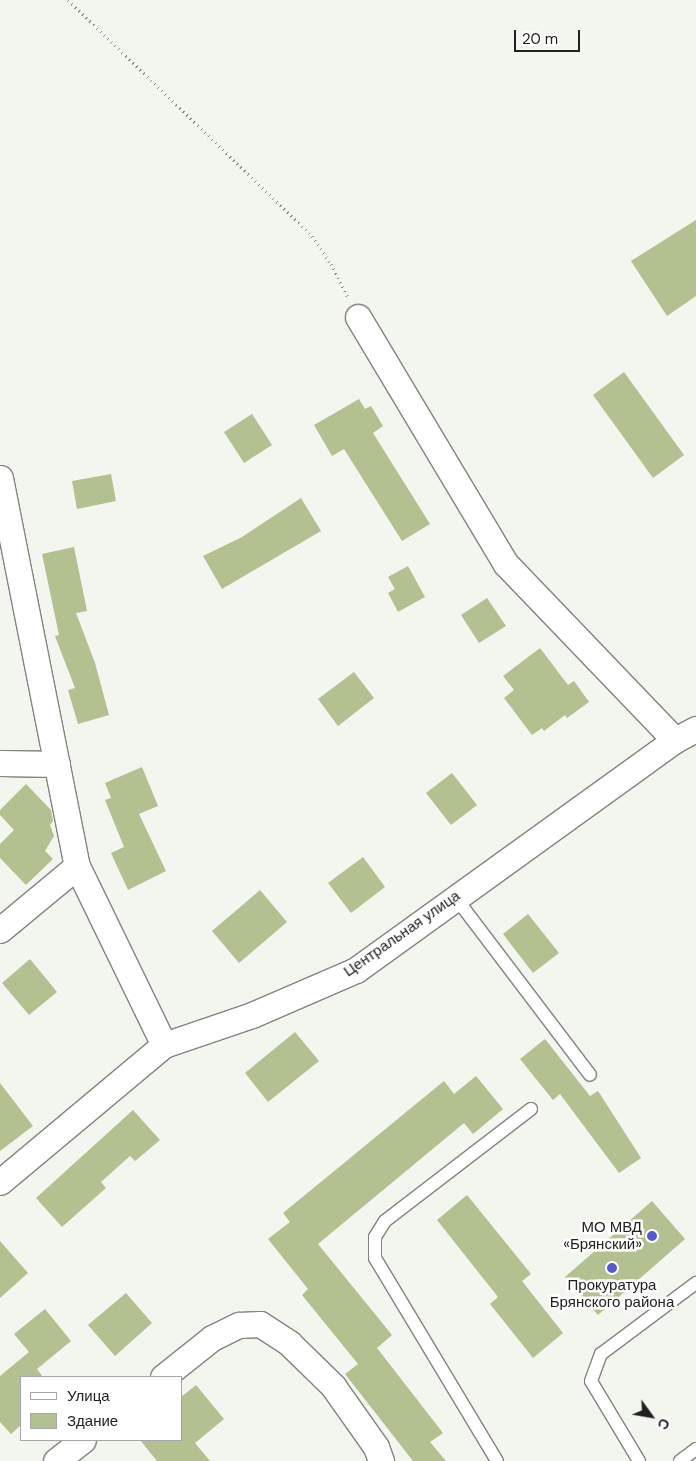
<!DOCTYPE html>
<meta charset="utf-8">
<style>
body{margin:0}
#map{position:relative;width:696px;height:1461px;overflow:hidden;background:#f3f5ef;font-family:"DM Sans",sans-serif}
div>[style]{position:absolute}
.building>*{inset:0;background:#b3c08f}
.path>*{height:3px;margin-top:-1.5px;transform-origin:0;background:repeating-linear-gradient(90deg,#8a8b87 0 1px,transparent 0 5px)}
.roads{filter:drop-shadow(1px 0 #82847f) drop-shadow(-1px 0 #82847f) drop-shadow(0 1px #82847f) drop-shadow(0 -1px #82847f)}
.service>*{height:12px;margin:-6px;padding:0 6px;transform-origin:6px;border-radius:6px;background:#fff}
.minor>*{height:25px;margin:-12.5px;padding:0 12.5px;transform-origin:12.5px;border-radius:12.5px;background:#fff}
.dots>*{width:14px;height:14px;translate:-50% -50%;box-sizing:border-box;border:2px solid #fff;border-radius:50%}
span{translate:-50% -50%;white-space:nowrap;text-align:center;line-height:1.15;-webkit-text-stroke:5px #fff;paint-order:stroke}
.street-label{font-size:15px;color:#212120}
.poi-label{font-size:15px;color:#212120}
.right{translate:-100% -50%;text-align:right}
.legend{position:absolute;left:20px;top:1376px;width:162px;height:65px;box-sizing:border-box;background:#fff;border:1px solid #a6a6a6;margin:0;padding:6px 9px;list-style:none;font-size:15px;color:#212120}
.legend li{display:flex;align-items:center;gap:10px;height:25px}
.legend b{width:25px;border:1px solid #a6a6a6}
.north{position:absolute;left:626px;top:1391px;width:50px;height:50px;-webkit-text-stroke:4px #fff;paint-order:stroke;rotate:122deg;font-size:14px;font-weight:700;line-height:20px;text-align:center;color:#212120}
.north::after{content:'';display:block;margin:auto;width:18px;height:22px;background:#212120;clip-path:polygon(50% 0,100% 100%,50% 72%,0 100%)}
.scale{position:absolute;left:514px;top:30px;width:66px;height:22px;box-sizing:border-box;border:2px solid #212120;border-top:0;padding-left:6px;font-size:15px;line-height:18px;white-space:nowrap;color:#212120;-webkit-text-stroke:4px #fff;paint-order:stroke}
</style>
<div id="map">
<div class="building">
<div style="clip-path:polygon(696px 220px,696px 296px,667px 316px,631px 261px)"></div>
<div style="clip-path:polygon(624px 372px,684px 455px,653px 478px,593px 395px)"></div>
<div style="clip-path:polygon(359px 399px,365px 409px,371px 406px,383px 426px,373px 433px,430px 524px,402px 541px,344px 449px,332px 456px,314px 425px)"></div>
<div style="clip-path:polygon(252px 414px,272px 445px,244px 463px,224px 432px)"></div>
<div style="clip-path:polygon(111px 474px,116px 501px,77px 509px,72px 481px)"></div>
<div style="clip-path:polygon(301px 498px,321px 531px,222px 589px,203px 556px,242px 537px)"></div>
<div style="clip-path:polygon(74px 547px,87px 611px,76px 613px,95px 663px,109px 715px,78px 724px,68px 690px,75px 688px,55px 636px,59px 635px,42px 554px)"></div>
<div style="clip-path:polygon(408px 566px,425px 597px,398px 612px,388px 593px,395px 589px,388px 577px)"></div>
<div style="clip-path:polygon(487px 598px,506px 626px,479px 643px,461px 615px)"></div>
<div style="clip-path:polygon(540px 648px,568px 685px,574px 681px,589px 702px,567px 718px,565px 715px,544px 731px,542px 728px,532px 735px,504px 698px,514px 690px,503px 676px)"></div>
<div style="clip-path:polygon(354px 672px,374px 698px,338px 726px,318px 699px)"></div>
<div style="clip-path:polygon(142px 767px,158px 806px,139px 814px,166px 871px,128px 890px,111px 853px,124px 847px,105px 800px,111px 798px,105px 783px)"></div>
<div style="clip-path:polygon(452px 773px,477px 805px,451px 825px,426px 793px)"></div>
<div style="clip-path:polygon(26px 784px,51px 810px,53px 821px,50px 825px,54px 836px,45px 851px,53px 859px,26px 885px,0 858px,0 844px,14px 830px,0 815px,0 810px)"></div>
<div style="clip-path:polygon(363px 857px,385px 887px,351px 913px,328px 883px)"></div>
<div style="clip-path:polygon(260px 890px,287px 922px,239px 963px,212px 931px)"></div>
<div style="clip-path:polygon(528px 914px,559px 953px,533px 973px,503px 934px)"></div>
<div style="clip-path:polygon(30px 959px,57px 992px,29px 1015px,2px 983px)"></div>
<div style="clip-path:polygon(295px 1032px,319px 1061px,268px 1102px,245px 1073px)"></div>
<div style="clip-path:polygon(545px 1039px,590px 1096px,598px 1091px,641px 1158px,619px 1173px,560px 1094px,553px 1100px,520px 1059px)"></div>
<div style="clip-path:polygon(476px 1076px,503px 1109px,473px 1134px,464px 1123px,318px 1244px,392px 1335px,377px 1348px,443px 1433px,430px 1442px,446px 1461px,413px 1461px,345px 1374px,358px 1364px,302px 1295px,308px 1289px,268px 1239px,290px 1222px,283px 1213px,444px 1081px,454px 1094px)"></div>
<div style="clip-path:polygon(0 1083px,33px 1126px,0 1151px)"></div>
<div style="clip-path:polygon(133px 1110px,160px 1140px,135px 1161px,130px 1156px,101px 1182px,106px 1188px,62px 1227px,36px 1198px)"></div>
<div style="clip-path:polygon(467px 1195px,531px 1274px,522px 1281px,563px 1333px,533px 1358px,490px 1304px,498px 1297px,437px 1220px)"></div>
<div style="clip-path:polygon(652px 1201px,685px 1239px,598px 1315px,565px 1277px)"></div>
<div style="clip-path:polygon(0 1241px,28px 1273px,0 1298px)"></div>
<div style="clip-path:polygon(126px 1293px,152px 1323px,115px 1356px,88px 1325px)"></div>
<div style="clip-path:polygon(45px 1309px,71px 1341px,37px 1369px,43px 1377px,21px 1377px,21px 1425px,11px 1434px,0 1422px,0 1376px,29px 1352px,14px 1334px)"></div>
<div style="clip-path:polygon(196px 1385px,224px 1419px,195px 1443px,210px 1461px,157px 1461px,140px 1440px,181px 1440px,181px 1397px)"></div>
</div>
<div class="path">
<div style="left:68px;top:0;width:339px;rotate:44deg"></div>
<div style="left:312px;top:236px;width:34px;rotate:56deg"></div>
<div style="left:331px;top:264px;width:36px;rotate:63deg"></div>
</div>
<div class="roads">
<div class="service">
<div style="left:455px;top:897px;width:223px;rotate:52.8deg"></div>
<div style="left:497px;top:1461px;width:237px;rotate:-121deg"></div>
<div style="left:375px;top:1258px;width:21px;rotate:-90deg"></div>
<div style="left:375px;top:1237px;width:19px;rotate:-58deg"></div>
<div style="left:385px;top:1221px;width:184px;rotate:-37.5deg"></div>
<div style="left:639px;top:1461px;width:93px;rotate:-121deg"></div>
<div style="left:591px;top:1381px;width:29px;rotate:-70deg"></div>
<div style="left:601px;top:1354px;width:119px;rotate:-36.8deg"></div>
<div style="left:680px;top:1461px;width:20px;rotate:-37deg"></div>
</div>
<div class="minor">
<div style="left:358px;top:317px;width:288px;rotate:59.1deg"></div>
<div style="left:506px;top:564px;width:244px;rotate:46.2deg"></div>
<div style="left:0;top:478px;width:396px;rotate:78.8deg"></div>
<div style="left:77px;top:866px;width:199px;rotate:64.1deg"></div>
<div style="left:0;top:763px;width:57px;rotate:1deg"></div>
<div style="left:0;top:930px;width:100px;rotate:-39.7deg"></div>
<div style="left:0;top:1182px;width:214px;rotate:-39.9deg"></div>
<div style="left:164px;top:1045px;width:93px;rotate:-18.8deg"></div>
<div style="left:252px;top:1015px;width:113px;rotate:-23.4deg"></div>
<div style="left:356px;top:970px;width:393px;rotate:-35.8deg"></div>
<div style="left:675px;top:740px;width:24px;rotate:-28deg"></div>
<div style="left:163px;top:1377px;width:63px;rotate:-38.5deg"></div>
<div style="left:212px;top:1338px;width:30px;rotate:-26deg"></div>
<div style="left:239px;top:1325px;width:21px;rotate:-3deg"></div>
<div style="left:260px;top:1324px;width:35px;rotate:33deg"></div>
<div style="left:289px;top:1343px;width:62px;rotate:44.3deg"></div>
<div style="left:333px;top:1386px;width:75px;rotate:54.8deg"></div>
<div style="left:376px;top:1447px;width:15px;rotate:70deg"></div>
<div style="left:56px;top:1461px;width:34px;rotate:-38deg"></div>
</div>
</div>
<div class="dots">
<div style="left:652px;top:1236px;background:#555ad1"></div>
<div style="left:612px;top:1268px;background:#555ad1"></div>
</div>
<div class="street-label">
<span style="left:402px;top:934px;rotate:-35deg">Центральная улица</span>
</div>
<div class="poi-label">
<span class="right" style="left:642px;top:1236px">МО МВД<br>«Брянский»</span>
<span style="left:612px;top:1294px">Прокуратура<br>Брянского района</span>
</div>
<ul class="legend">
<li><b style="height:6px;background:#fff"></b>Улица</li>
<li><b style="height:14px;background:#b3c08f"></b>Здание</li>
</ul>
<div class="north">С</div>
<div class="scale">20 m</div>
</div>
